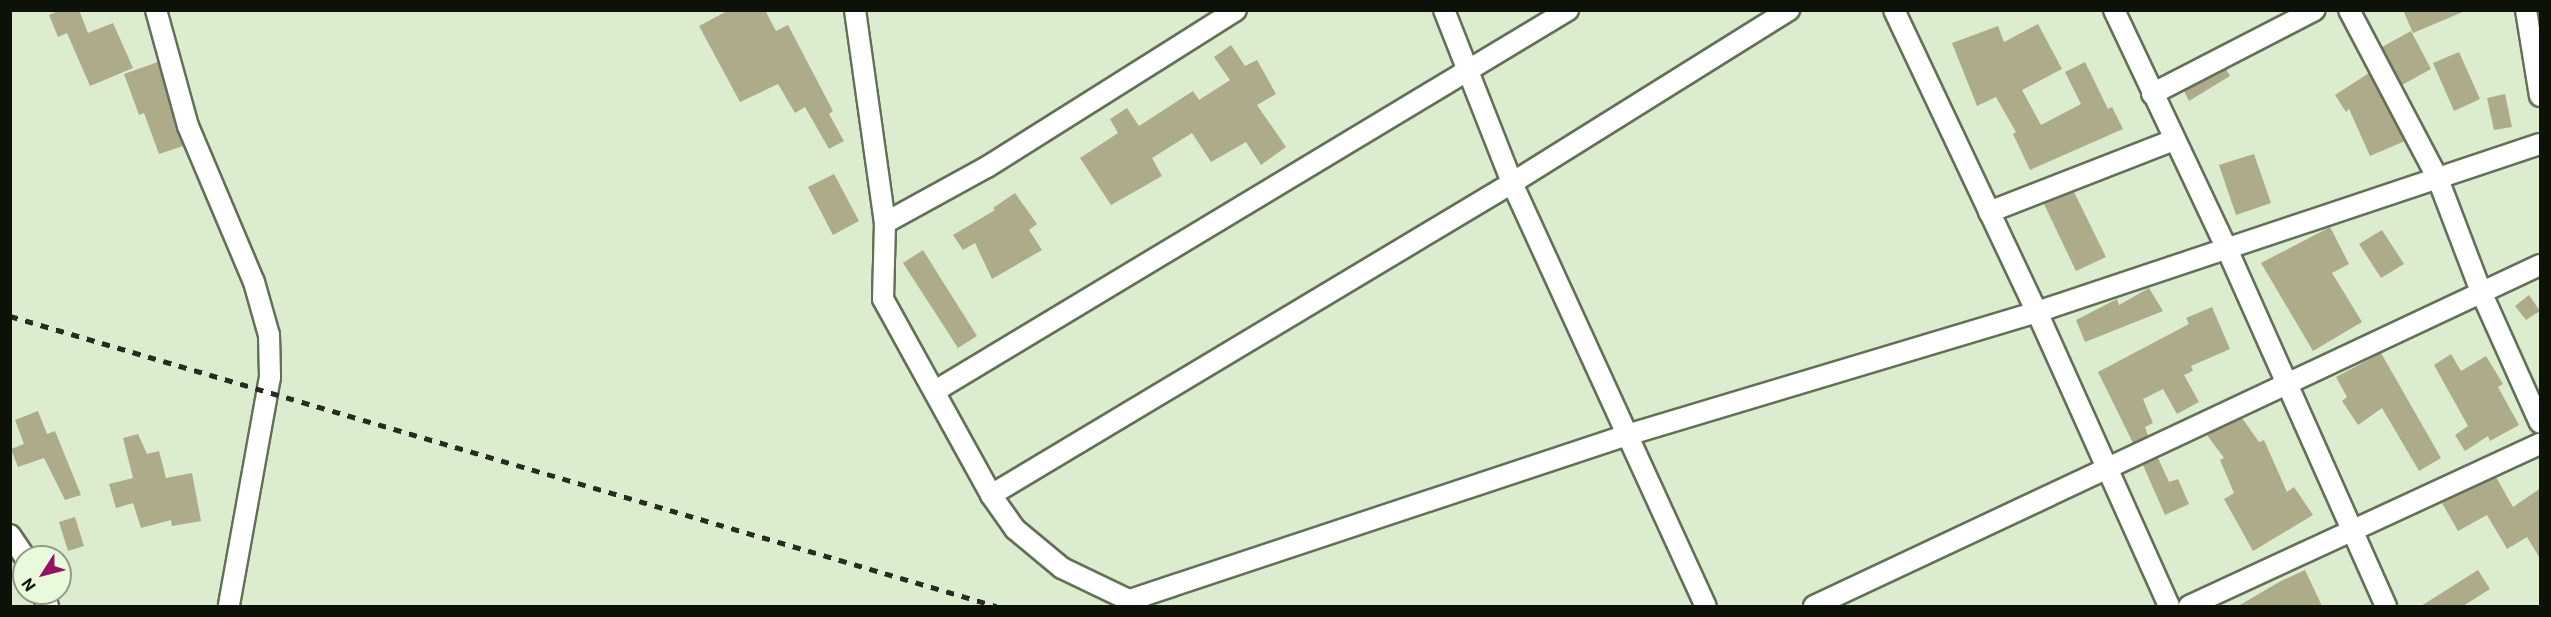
<!DOCTYPE html>
<style>
body{margin:0}
#map{position:relative;width:2551px;height:617px;overflow:hidden;background:#dbedce;font-family:Roboto,sans-serif}
div>[style]{position:absolute}
.building>*{inset:0;background:#aeab8b}
.roads{filter:drop-shadow(2px 0 #627156) drop-shadow(-2px 0 #627156) drop-shadow(0 2px #627156) drop-shadow(0 -2px #627156)}
.street>*{height:20px;margin:-10px;padding:0 10px;transform-origin:10px;border-radius:10px;background:#fff}
.rail>*{height:4.5px;margin-top:-2.25px;transform-origin:0;background:repeating-linear-gradient(90deg,#252d20 0 8px,transparent 0 16px)}
span{translate:-50% -50%;white-space:nowrap;text-align:center;line-height:1.15;-webkit-text-stroke:5px #e8fadb;paint-order:stroke}
.frame{position:absolute;inset:0;border:12px solid #0c1208;pointer-events:none}
.north{position:absolute;left:12px;top:545px;width:60px;height:60px;box-sizing:border-box;background:#e8fadb;border:2px solid #909d87;border-radius:50%;rotate:234deg;font-size:16px;font-weight:700;line-height:24px;text-align:center;color:#0c1208}
.north::after{content:'';display:block;margin:auto;width:21px;height:27px;background:#971066;clip-path:polygon(50% 0,100% 100%,50% 72%,0 100%)}
</style>
<div id="map">
<div class="building">
<div style="clip-path:polygon(60px 10px,79px 10px,88px 33px,113px 23px,133px 68px,90px 86px,67px 33px,58px 37px,49px 15px)"></div>
<div style="clip-path:polygon(729px 10px,765px 10px,776px 31px,788px 25px,833px 111px,829px 114px,844px 141px,829px 149px,805px 107px,795px 113px,778px 84px,740px 102px,699px 26px)"></div>
<div style="clip-path:polygon(2403px 10px,2465px 10px,2465px 11px,2413px 33px)"></div>
<div style="clip-path:polygon(2038px 24px,2062px 69px,2022px 90px,2041px 125px,2081px 104px,2065px 72px,2085px 62px,2108px 109px,2112px 107px,2123px 129px,2030px 170px,2013px 134px,2016px 132px,1996px 97px,1977px 106px,1952px 43px,1998px 26px,2004px 42px)"></div>
<div style="clip-path:polygon(2411px 31px,2431px 69px,2402px 85px,2382px 47px)"></div>
<div style="clip-path:polygon(1231px 45px,1245px 66px,1257px 60px,1276px 94px,1257px 105px,1286px 147px,1261px 165px,1246px 142px,1211px 162px,1192px 133px,1152px 158px,1162px 176px,1111px 205px,1080px 158px,1118px 133px,1110px 119px,1127px 108px,1139px 126px,1193px 91px,1199px 100px,1230px 80px,1214px 57px)"></div>
<div style="clip-path:polygon(2459px 52px,2480px 99px,2454px 111px,2433px 63px)"></div>
<div style="clip-path:polygon(158px 62px,183px 146px,159px 154px,144px 113px,139px 115px,124px 74px)"></div>
<div style="clip-path:polygon(2226px 69px,2230px 76px,2189px 101px,2184px 91px)"></div>
<div style="clip-path:polygon(2369px 73px,2405px 141px,2370px 156px,2349px 109px,2346px 112px,2335px 95px)"></div>
<div style="clip-path:polygon(2505px 94px,2512px 127px,2494px 130px,2487px 98px)"></div>
<div style="clip-path:polygon(2254px 154px,2271px 203px,2236px 215px,2219px 165px)"></div>
<div style="clip-path:polygon(834px 174px,859px 221px,833px 235px,808px 187px)"></div>
<div style="clip-path:polygon(2074px 192px,2106px 257px,2076px 271px,2044px 204px)"></div>
<div style="clip-path:polygon(1015px 193px,1037px 224px,1029px 230px,1042px 250px,992px 279px,975px 243px,963px 250px,953px 235px,995px 210px,993px 208px)"></div>
<div style="clip-path:polygon(2330px 227px,2349px 264px,2332px 273px,2362px 322px,2313px 351px,2261px 263px)"></div>
<div style="clip-path:polygon(2382px 230px,2404px 264px,2381px 278px,2359px 244px)"></div>
<div style="clip-path:polygon(923px 250px,977px 336px,958px 348px,903px 263px)"></div>
<div style="clip-path:polygon(2149px 288px,2163px 311px,2085px 342px,2076px 320px,2117px 299px,2119px 305px)"></div>
<div style="clip-path:polygon(2529px 295px,2540px 311px,2526px 320px,2515px 306px)"></div>
<div style="clip-path:polygon(2212px 307px,2230px 349px,2191px 366px,2193px 371px,2184px 375px,2199px 402px,2177px 414px,2163px 389px,2143px 399px,2153px 423px,2145px 427px,2148px 436px,2133px 443px,2098px 372px,2189px 324px,2186px 318px)"></div>
<div style="clip-path:polygon(2381px 353px,2441px 458px,2419px 471px,2382px 408px,2358px 425px,2342px 401px,2347px 397px,2336px 377px)"></div>
<div style="clip-path:polygon(2451px 354px,2461px 371px,2486px 356px,2503px 384px,2498px 387px,2519px 425px,2490px 441px,2488px 436px,2465px 451px,2455px 435px,2468px 426px,2434px 365px)"></div>
<div style="clip-path:polygon(38px 411px,47px 434px,55px 431px,81px 495px,65px 500px,44px 458px,18px 467px,11px 449px,24px 444px,15px 420px)"></div>
<div style="clip-path:polygon(2242px 418px,2259px 442px,2264px 440px,2287px 492px,2294px 487px,2313px 515px,2253px 551px,2224px 499px,2234px 493px,2220px 460px,2224px 458px,2207px 435px)"></div>
<div style="clip-path:polygon(138px 434px,147px 454px,159px 451px,166px 478px,192px 473px,201px 521px,172px 526px,171px 520px,141px 528px,133px 503px,116px 508px,109px 484px,133px 478px,123px 438px)"></div>
<div style="clip-path:polygon(2158px 458px,2169px 482px,2178px 479px,2189px 504px,2165px 515px,2143px 465px)"></div>
<div style="clip-path:polygon(2496px 477px,2513px 507px,2541px 488px,2541px 560px,2527px 537px,2507px 549px,2487px 515px,2458px 531px,2442px 503px)"></div>
<div style="clip-path:polygon(75px 517px,84px 546px,68px 551px,59px 522px)"></div>
<div style="clip-path:polygon(2305px 570px,2322px 606px,2238px 606px,2281px 581px)"></div>
<div style="clip-path:polygon(2478px 570px,2490px 589px,2463px 606px,2421px 606px)"></div>
</div>
<div class="roads">
<div class="street">
<div style="left:156px;top:10px;width:120px;rotate:74.6deg"></div>
<div style="left:188px;top:126px;width:169px;rotate:67.1deg"></div>
<div style="left:254px;top:282px;width:55px;rotate:74.2deg"></div>
<div style="left:269px;top:335px;width:42px;rotate:88.6deg"></div>
<div style="left:270px;top:377px;width:233px;rotate:100.2deg"></div>
<div style="left:855px;top:10px;width:215px;rotate:82deg"></div>
<div style="left:885px;top:223px;width:76px;rotate:91.5deg"></div>
<div style="left:883px;top:299px;width:224px;rotate:61.1deg"></div>
<div style="left:991px;top:495px;width:42px;rotate:54.8deg"></div>
<div style="left:1015px;top:529px;width:61px;rotate:39.7deg"></div>
<div style="left:1062px;top:568px;width:85px;rotate:25.7deg"></div>
<div style="left:1444px;top:10px;width:186px;rotate:68.5deg"></div>
<div style="left:1512px;top:183px;width:465px;rotate:65.4deg"></div>
<div style="left:1894px;top:10px;width:334px;rotate:64.7deg"></div>
<div style="left:2037px;top:312px;width:322px;rotate:65.8deg"></div>
<div style="left:2114px;top:10px;width:264px;rotate:64.7deg"></div>
<div style="left:2227px;top:249px;width:391px;rotate:66deg"></div>
<div style="left:2349px;top:10px;width:191px;rotate:62.2deg"></div>
<div style="left:2438px;top:179px;width:123px;rotate:69.1deg"></div>
<div style="left:2482px;top:294px;width:141px;rotate:65.8deg"></div>
<div style="left:2526px;top:10px;width:87px;rotate:80.8deg"></div>
<div style="left:2152px;top:94px;width:183px;rotate:-27.3deg"></div>
<div style="left:1989px;top:212px;width:199px;rotate:-21.3deg"></div>
<div style="left:885px;top:223px;width:116px;rotate:-28.8deg"></div>
<div style="left:987px;top:167px;width:294px;rotate:-32.2deg"></div>
<div style="left:935px;top:391px;width:739px;rotate:-31.04deg"></div>
<div style="left:991px;top:495px;width:607px;rotate:-30.92deg"></div>
<div style="left:1512px;top:183px;width:327px;rotate:-32deg"></div>
<div style="left:10px;top:535px;width:27px;rotate:56deg"></div>
<div style="left:42px;top:593px;width:14px;rotate:65deg"></div>
<div style="left:1127px;top:601px;width:527px;rotate:-18.37deg"></div>
<div style="left:1627px;top:435px;width:428px;rotate:-16.7deg"></div>
<div style="left:2037px;top:312px;width:530px;rotate:-18.47deg"></div>
<div style="left:1814px;top:606px;width:802px;rotate:-25.16deg"></div>
<div style="left:2189px;top:606px;width:387px;rotate:-24.8deg"></div>
</div>
</div>
<div class="rail">
<div style="left:10px;top:316px;width:1028px;rotate:16.39deg"></div>
</div>
<div class="frame"></div>
<div class="north">N</div>
</div>
